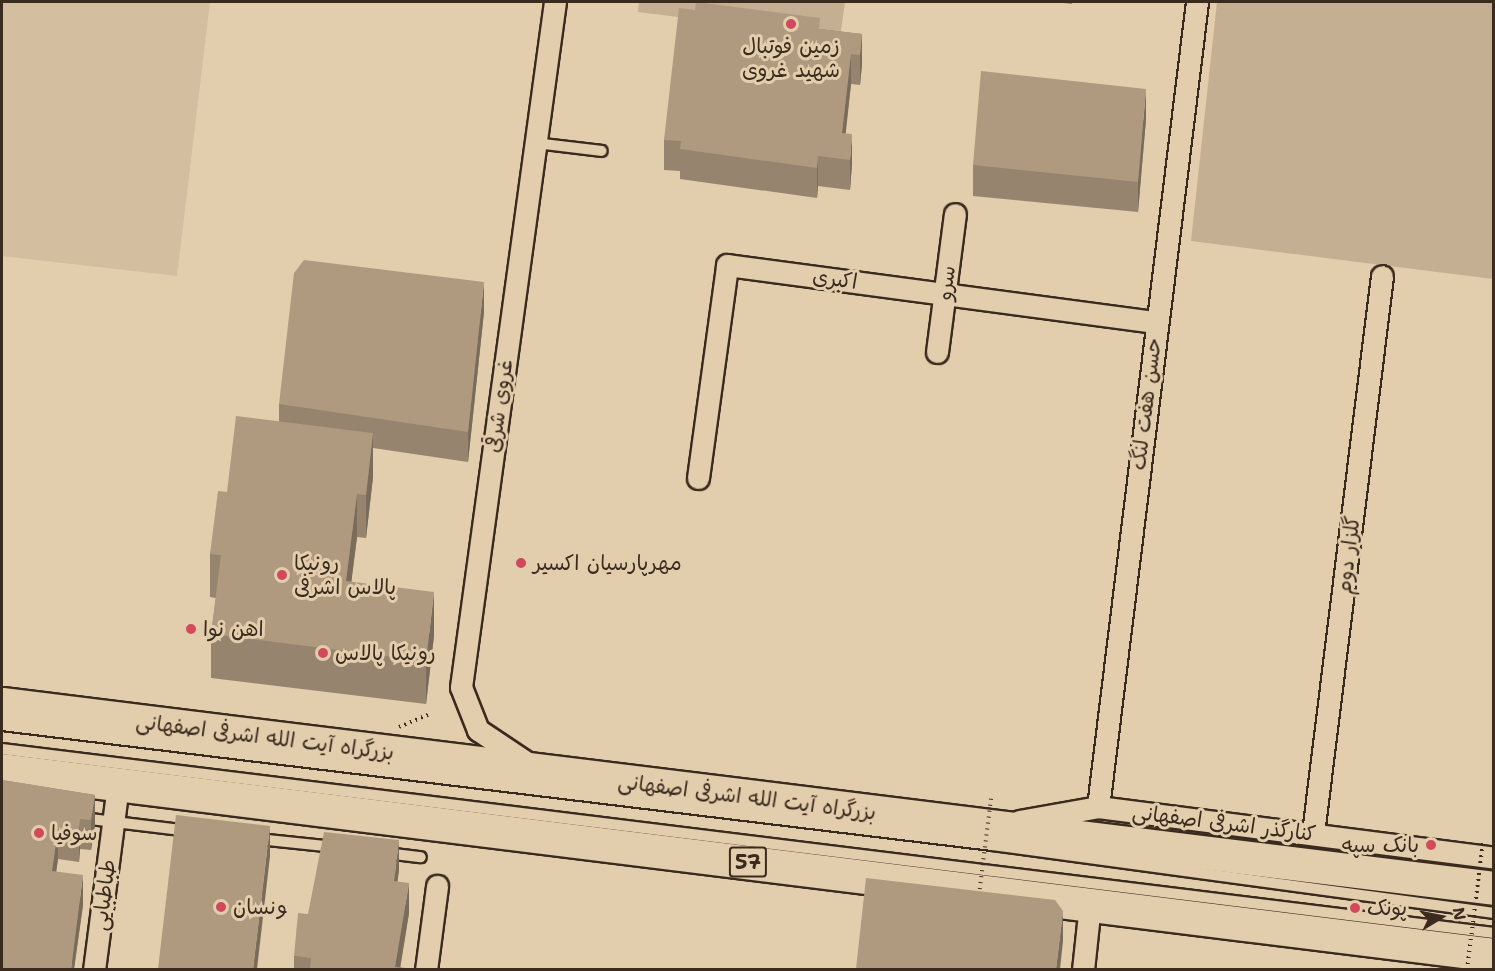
<!DOCTYPE html>
<meta charset="utf-8">
<style>
body{margin:0}
#map{position:relative;width:1495px;height:971px;overflow:hidden;background:#e2cdac;font-family:"Shantell Sans","Playpen Sans Arabic",sans-serif}
div>[style]{position:absolute}
.built>*{inset:0;background:#d3be9f}
.green>*{inset:0;background:#c4af92}
.path>*{height:4px;margin-top:-2px;transform-origin:0;background:repeating-linear-gradient(90deg,#3b2a1e 0 1.5px,transparent 0 6px)}
.roads{filter:drop-shadow(2px 0 #3b2a1e) drop-shadow(-2px 0 #3b2a1e) drop-shadow(0 2px #3b2a1e) drop-shadow(0 -2px #3b2a1e)}
.lane>*{height:10px;margin:-5px;padding:0 5px;transform-origin:5px;border-radius:5px;background:#e2cdac}
.street>*{height:21px;margin:-10.5px;padding:0 10.5px;transform-origin:10.5px;border-radius:10.5px;background:#e2cdac}
.highway>*{height:33px;margin:-16.5px;padding:0 16.5px;transform-origin:16.5px;border-radius:16.5px;background:#e2cdac}
.path-bridge>*{height:4px;margin-top:-2px;transform-origin:0;background:repeating-linear-gradient(90deg,#3b2a1e 0 1.5px,transparent 0 6px)}
.wall>*{inset:0;background:#96846e}
.shaded-wall>*{inset:0;background:#7a6c5a}
.building>*{inset:0;background:#af9a80}
.dots>*{width:16px;height:16px;translate:-50% -50%;box-sizing:border-box;border:3px solid #e2cdac;border-radius:50%}
span{translate:-50% -50%;white-space:nowrap;text-align:center;line-height:1.15;-webkit-text-stroke:6px #e2cdac;paint-order:stroke}
.shield-label span{padding:2px 4px;background:#e2cdac;border:2px solid;border-radius:4px;-webkit-text-stroke-width:0}
.shield-label{font-size:20px;color:#3b2a1e;font-weight:700}
.poi-label{font-size:21px;color:#3b2a1e}
.left{translate:0 -50%;text-align:left}
.right{translate:-100% -50%;text-align:right}
.street-label{font-size:21px;color:#3b2a1e}
.frame{position:absolute;inset:0;border:3px solid #3b2a1e;pointer-events:none}
.north{position:absolute;left:1411px;top:887px;width:60px;height:60px;-webkit-text-stroke:4px #e2cdac;paint-order:stroke;rotate:80deg;font-size:16px;font-weight:700;line-height:24px;text-align:center;color:#3b2a1e}
.north::after{content:'';display:block;margin:auto;width:21px;height:27px;background:#3b2a1e;clip-path:polygon(50% 0,100% 100%,50% 72%,0 100%)}
</style>
<div id="map">
<div class="built">
<div style="clip-path:polygon(2px 2px,210px 2px,177px 276px,2px 256px)"></div>
</div>
<div class="green">
<div style="clip-path:polygon(639px 2px,845px 2px,840px 37px,638px 12px)"></div>
<div style="clip-path:polygon(1217px 2px,1493px 2px,1493px 279px,1191px 241px)"></div>
</div>
<div class="path">
<div style="left:399px;top:727px;width:33px;rotate:-23deg"></div>
</div>
<div class="roads">
<div class="lane">
<div style="left:535px;top:143px;width:67px;rotate:6.8deg"></div>
<div style="left:2px;top:725px;width:997px;rotate:6.91deg"></div>
<div style="left:992px;top:845px;width:507px;rotate:7.71deg"></div>
<div style="left:2px;top:749px;width:1503px;rotate:7.03deg"></div>
<div style="left:82px;top:818px;width:108px;rotate:6.9deg"></div>
<div style="left:258px;top:839px;width:77px;rotate:5.9deg"></div>
<div style="left:386px;top:853px;width:35px;rotate:7deg"></div>
</div>
<div class="street">
<div style="left:937px;top:352px;width:139px;rotate:-82.6deg"></div>
<div style="left:698px;top:478px;width:215px;rotate:-82.2deg"></div>
<div style="left:727px;top:265px;width:433px;rotate:7.6deg"></div>
<div style="left:526px;top:762px;width:58px;rotate:-146.3deg"></div>
<div style="left:478px;top:730px;width:46px;rotate:-111.6deg"></div>
<div style="left:461px;top:687px;width:691px;rotate:-82.19deg"></div>
<div style="left:1098px;top:807px;width:811px;rotate:-82.99deg"></div>
<div style="left:1019px;top:821px;width:80px;rotate:-10deg"></div>
<div style="left:1098px;top:807px;width:399px;rotate:7.3deg"></div>
<div style="left:1313px;top:833px;width:561px;rotate:-82.94deg"></div>
<div style="left:94px;top:970px;width:187px;rotate:-82.6deg"></div>
<div style="left:426px;top:970px;width:85px;rotate:-82.5deg"></div>
<div style="left:1083px;top:970px;width:66px;rotate:-83.9deg"></div>
</div>
<div class="highway">
<div style="left:2px;top:704px;width:1503px;rotate:7.03deg"></div>
<div style="left:2px;top:770px;width:1503px;rotate:7.07deg"></div>
</div>
</div>
<div class="path-bridge">
<div style="left:979px;top:895px;width:97px;rotate:-82.9deg"></div>
<div style="left:1467px;top:970px;width:129px;rotate:-82.9deg"></div>
</div>
<div class="wall">
<div style="clip-path:polygon(1054px 2px,1072px 2px,1072px 4px)"></div>
<div style="clip-path:polygon(820px 29px,862px 34px,862px 64px,860px 85px,851px 84px,845px 134px,852px 164px,850px 190px,818px 186px,817px 198px,680px 179px,680px 171px,664px 170px,664px 140px)"></div>
<div style="clip-path:polygon(1146px 119px,1138px 212px,973px 196px,973px 165px)"></div>
<div style="clip-path:polygon(484px 312px,468px 462px,373px 448px,373px 477px,366px 538px,357px 537px,351px 582px,434px 636px,426px 704px,211px 678px,211px 634px,216px 598px,210px 597px,210px 554px,227px 492px,279px 422px,279px 404px)"></div>
<div style="clip-path:polygon(2px 780px,95px 795px,95px 825px,91px 850px,80px 849px,79px 862px,58px 859px,56px 872px,83px 905px,74px 969px)"></div>
<div style="clip-path:polygon(399px 870px,397px 882px,409px 913px,400px 967px,406px 969px,294px 969px,294px 956px)"></div>
</div>
<div class="shaded-wall">
<div style="clip-path:polygon(862px 34px,862px 64px,860px 85px,860px 55px)"></div>
<div style="clip-path:polygon(851px 54px,851px 84px,843px 159px,842px 133px)"></div>
<div style="clip-path:polygon(1146px 89px,1146px 119px,1138px 212px,1138px 182px)"></div>
<div style="clip-path:polygon(852px 134px,852px 164px,850px 190px,850px 160px)"></div>
<div style="clip-path:polygon(818px 156px,818px 186px,817px 198px,817px 168px)"></div>
<div style="clip-path:polygon(484px 282px,484px 312px,468px 462px,468px 432px)"></div>
<div style="clip-path:polygon(373px 433px,373px 477px,366px 538px,366px 495px)"></div>
<div style="clip-path:polygon(357px 494px,357px 537px,346px 625px,346px 581px)"></div>
<div style="clip-path:polygon(434px 592px,434px 636px,426px 704px,426px 661px)"></div>
<div style="clip-path:polygon(95px 795px,95px 825px,91px 850px,91px 820px)"></div>
<div style="clip-path:polygon(80px 819px,80px 849px,79px 862px,79px 831px)"></div>
<div style="clip-path:polygon(270px 826px,270px 856px,257px 969px,253px 969px)"></div>
<div style="clip-path:polygon(58px 829px,58px 859px,52px 901px,52px 871px)"></div>
<div style="clip-path:polygon(399px 840px,399px 870px,394px 911px,394px 881px)"></div>
<div style="clip-path:polygon(83px 875px,83px 905px,74px 969px,71px 969px)"></div>
<div style="clip-path:polygon(409px 883px,409px 913px,400px 969px,395px 967px)"></div>
<div style="clip-path:polygon(1063px 911px,1063px 941px,1060px 969px,1056px 969px)"></div>
</div>
<div class="building">
<div style="clip-path:polygon(696px 2px,820px 18px,819px 29px,862px 34px,860px 55px,851px 54px,842px 133px,852px 134px,850px 160px,818px 156px,817px 168px,680px 149px,681px 141px,664px 140px,679px 8px,695px 10px)"></div>
<div style="clip-path:polygon(981px 71px,1146px 89px,1138px 182px,973px 165px)"></div>
<div style="clip-path:polygon(304px 260px,484px 282px,468px 432px,279px 404px,294px 273px)"></div>
<div style="clip-path:polygon(236px 416px,373px 433px,366px 495px,357px 494px,346px 581px,434px 592px,426px 661px,211px 634px,221px 555px,210px 554px,218px 491px,227px 492px)"></div>
<div style="clip-path:polygon(2px 780px,95px 795px,91px 820px,80px 819px,79px 831px,58px 829px,52px 871px,83px 875px,71px 969px,2px 969px)"></div>
<div style="clip-path:polygon(176px 815px,270px 826px,253px 969px,158px 969px)"></div>
<div style="clip-path:polygon(324px 832px,399px 840px,394px 881px,409px 883px,395px 967px,406px 968px,406px 969px,310px 969px,311px 958px,294px 956px,298px 913px,308px 914px)"></div>
<div style="clip-path:polygon(866px 878px,1055px 900px,1063px 911px,1056px 969px,856px 969px)"></div>
</div>
<div class="dots">
<div style="left:791px;top:24px;background:#d1495b"></div>
<div style="left:521px;top:563px;background:#d1495b"></div>
<div style="left:282px;top:575px;background:#d1495b"></div>
<div style="left:191px;top:629px;background:#d1495b"></div>
<div style="left:323px;top:653px;background:#d1495b"></div>
<div style="left:39px;top:833px;background:#d1495b"></div>
<div style="left:1431px;top:845px;background:#d1495b"></div>
<div style="left:221px;top:907px;background:#d1495b"></div>
<div style="left:1355px;top:908px;background:#d1495b"></div>
</div>
<div class="shield-label">
<span style="left:748px;top:862px">57</span>
</div>
<div class="poi-label">
<span style="left:791px;top:58px">زمین فوتبال<br>شهید غروی</span>
<span class="left" style="left:294px;top:575px">رونیکا<br>پالاس اشرفی</span>
<span class="left" style="left:533px;top:563px">مهرپارسیان اکسیر</span>
<span class="left" style="left:203px;top:629px">اهن نوا</span>
<span class="left" style="left:335px;top:653px">رونیکا پالاس</span>
<span class="left" style="left:51px;top:833px">سوفیا</span>
<span class="right" style="left:1419px;top:845px">بانک سپه</span>
<span class="left" style="left:233px;top:907px">ونسان</span>
<span class="left" style="left:1367px;top:908px">پونک</span>
</div>
<div class="street-label">
<span style="left:835px;top:279px;rotate:8deg">اکبری</span>
<span style="left:946px;top:283px;rotate:-82deg">سرو</span>
<span style="left:1146px;top:404px;rotate:-83deg">حسن هفت لنگ</span>
<span style="left:499px;top:406px;rotate:-82deg">غروی شرقی</span>
<span style="left:1348px;top:555px;rotate:-83deg">گلزار دوم</span>
<span style="left:265px;top:737px;rotate:7deg">بزرگراه آیت الله اشرفی اصفهانی</span>
<span style="left:747px;top:797px;rotate:7deg">بزرگراه آیت الله اشرفی اصفهانی</span>
<span style="left:1224px;top:823px;rotate:7deg">کنارگذر اشرفی اصفهانی</span>
<span style="left:104px;top:895px;rotate:-83deg">طباطبایی</span>
</div>
<div class="frame"></div>
<div class="north">N</div>
</div>
